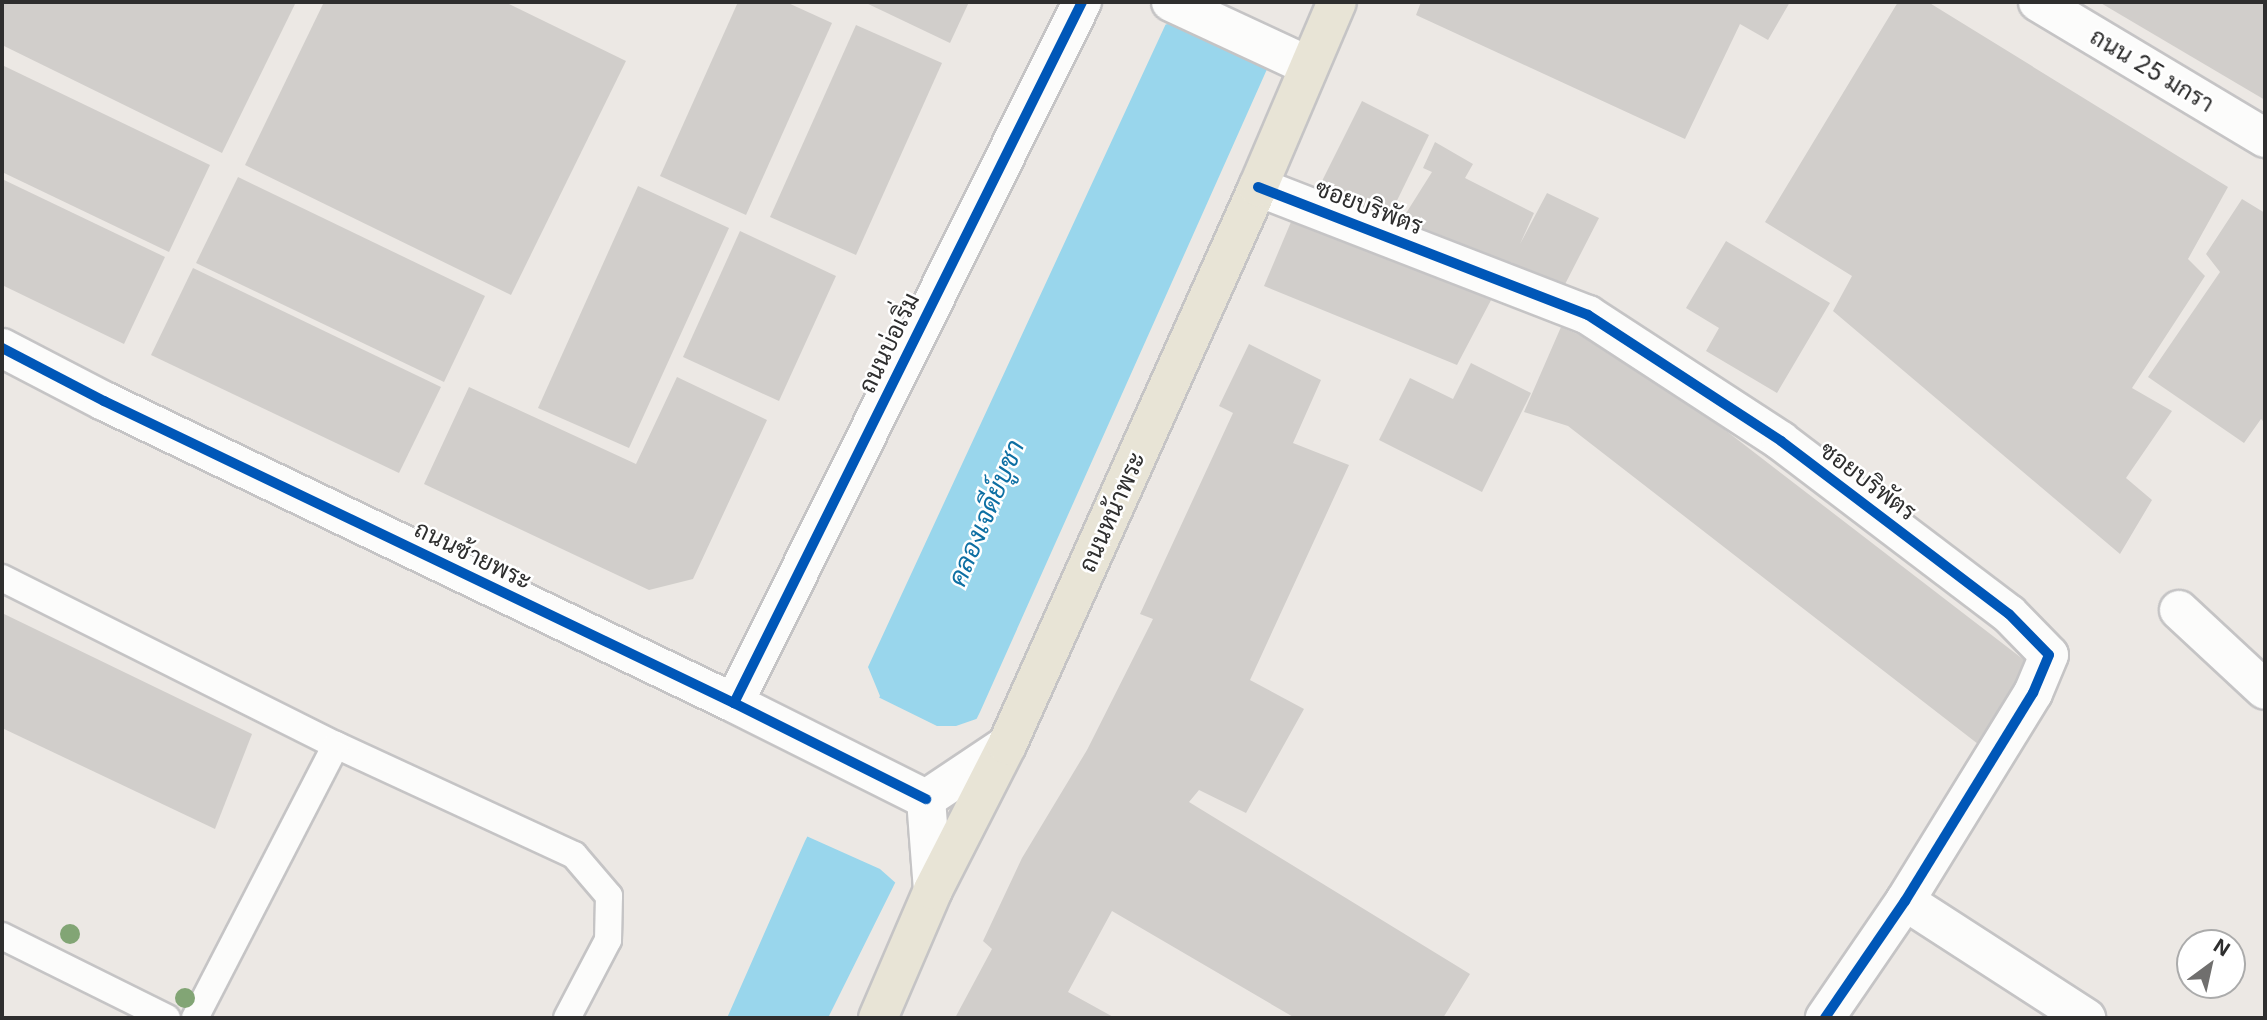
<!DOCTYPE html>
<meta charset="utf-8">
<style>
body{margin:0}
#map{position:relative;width:2267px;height:1020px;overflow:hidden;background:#ece8e4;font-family:Inter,Sarabun,sans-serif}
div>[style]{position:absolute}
.water>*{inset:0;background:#99d6ec}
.pier>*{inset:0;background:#ece8e4}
.building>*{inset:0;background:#d1cecb}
.roads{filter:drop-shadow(2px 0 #c5c4c5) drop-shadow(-2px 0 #c5c4c5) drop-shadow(0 2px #c5c4c5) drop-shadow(0 -2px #c5c4c5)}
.service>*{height:26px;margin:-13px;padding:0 13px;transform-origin:13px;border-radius:13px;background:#fcfcfb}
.minor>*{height:38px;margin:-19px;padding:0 19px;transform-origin:19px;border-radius:19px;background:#fcfcfb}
.tertiary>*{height:38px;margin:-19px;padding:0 19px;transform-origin:19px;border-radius:19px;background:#fcfcfb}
.primary>*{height:38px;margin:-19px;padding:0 19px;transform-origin:19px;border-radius:19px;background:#e8e4d6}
.cycleway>*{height:10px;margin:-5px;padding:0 5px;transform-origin:5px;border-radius:5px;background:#0057b8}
.trees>*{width:20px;height:20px;margin:-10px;border-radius:50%;background:#82a575}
span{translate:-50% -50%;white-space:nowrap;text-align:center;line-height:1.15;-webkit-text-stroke:5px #fff;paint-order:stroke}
.street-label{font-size:24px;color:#2e2e2e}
.water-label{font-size:26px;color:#0d6fa3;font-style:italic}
.frame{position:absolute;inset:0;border:4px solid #2e2e2e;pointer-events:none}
.north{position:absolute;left:2176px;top:929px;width:70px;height:70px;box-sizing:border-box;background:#fff;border:2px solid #ababab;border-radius:50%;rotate:33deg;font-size:19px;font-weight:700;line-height:28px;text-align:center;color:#2e2e2e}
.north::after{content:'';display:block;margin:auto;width:24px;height:32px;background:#706f6e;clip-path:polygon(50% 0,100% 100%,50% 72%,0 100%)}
</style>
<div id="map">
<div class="water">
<div style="clip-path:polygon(1176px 2px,1297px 2px,980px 712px,828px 1018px,727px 1018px,805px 841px,880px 696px,868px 667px)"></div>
</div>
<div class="pier">
<div style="clip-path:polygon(1173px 2px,1300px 2px,1272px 65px,1178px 22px,1163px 25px)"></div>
<div style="clip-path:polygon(876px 696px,937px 726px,956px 726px,982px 717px,898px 885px,880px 869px,804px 835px)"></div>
</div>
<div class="building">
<div style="clip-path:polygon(2px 2px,296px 2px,222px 153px,2px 45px)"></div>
<div style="clip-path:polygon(324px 2px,505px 2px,626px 61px,511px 295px,245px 165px)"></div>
<div style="clip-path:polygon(738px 2px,786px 2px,832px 23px,746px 215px,660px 176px)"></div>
<div style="clip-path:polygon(864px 2px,969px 2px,950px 43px)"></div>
<div style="clip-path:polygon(1421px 2px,1790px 2px,1768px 40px,1740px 24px,1685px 139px,1416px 15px)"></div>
<div style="clip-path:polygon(1898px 2px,1928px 2px,2228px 187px,2188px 259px,2205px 276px,2132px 388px,2172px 411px,2126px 478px,2152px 500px,2120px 554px,1833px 311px,1852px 276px,1765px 222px)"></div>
<div style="clip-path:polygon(2099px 2px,2260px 2px,2265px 6px,2265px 100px)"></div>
<div style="clip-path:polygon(856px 25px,942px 63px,856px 255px,770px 217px)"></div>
<div style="clip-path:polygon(2px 65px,210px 165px,169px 252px,2px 172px)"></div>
<div style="clip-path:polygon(1362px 101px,1429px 135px,1388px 219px,1320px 185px)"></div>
<div style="clip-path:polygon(1435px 142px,1473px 164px,1465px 178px,1534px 213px,1520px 244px,1547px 193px,1599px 218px,1560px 294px,1511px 262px,1457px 365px,1264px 286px,1299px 203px,1398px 226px,1432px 172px,1423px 168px)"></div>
<div style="clip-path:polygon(238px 177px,485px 296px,444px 382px,196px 263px)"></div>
<div style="clip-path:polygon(2px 179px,165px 257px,124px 344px,2px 285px)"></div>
<div style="clip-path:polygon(638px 186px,729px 228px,629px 448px,538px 408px)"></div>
<div style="clip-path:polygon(2242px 199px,2265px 213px,2265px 423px,2261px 419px,2244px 443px,2148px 377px,2220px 272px,2206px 254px)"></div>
<div style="clip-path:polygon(740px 231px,836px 276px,779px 401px,683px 357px)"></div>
<div style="clip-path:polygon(1726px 241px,1830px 303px,1777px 393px,1706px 351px,1719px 328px,1686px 308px)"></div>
<div style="clip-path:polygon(193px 268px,441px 387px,399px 473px,151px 355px)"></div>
<div style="clip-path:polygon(1561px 327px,1629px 356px,2028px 663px,1978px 744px,1568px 426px,1524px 412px)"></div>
<div style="clip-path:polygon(1249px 344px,1321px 380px,1293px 443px,1349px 465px,1250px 680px,1304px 709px,1246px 813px,1199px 790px,1189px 802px,1470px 974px,1443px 1018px,1295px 1018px,1112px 911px,1068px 992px,1115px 1018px,955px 1018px,992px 949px,983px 941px,1022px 858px,1087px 750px,1153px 619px,1140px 614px,1233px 413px,1219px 406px)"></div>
<div style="clip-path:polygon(1471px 363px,1531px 393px,1482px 492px,1379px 440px,1410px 378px,1453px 399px)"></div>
<div style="clip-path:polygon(677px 377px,767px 420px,693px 579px,649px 590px,424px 484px,469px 387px,636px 464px)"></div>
<div style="clip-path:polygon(2px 613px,252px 734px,215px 829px,2px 728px)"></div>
</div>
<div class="roads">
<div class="service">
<div style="left:2px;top:578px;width:373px;rotate:26.6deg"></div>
<div style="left:336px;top:745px;width:262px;rotate:24.8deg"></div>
<div style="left:574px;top:855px;width:54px;rotate:49.5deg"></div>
<div style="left:609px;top:896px;width:44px;rotate:91.3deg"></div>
<div style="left:608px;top:940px;width:88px;rotate:117.7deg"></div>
<div style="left:2px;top:936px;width:184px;rotate:26.4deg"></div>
<div style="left:195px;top:1018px;width:307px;rotate:-62.7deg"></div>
</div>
<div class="minor">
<div style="left:1171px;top:2px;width:150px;rotate:24.9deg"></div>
<div style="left:2038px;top:2px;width:265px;rotate:30.9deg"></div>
<div style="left:1258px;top:187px;width:354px;rotate:21.2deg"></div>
<div style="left:1588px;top:315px;width:230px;rotate:33.1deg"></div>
<div style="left:1781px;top:441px;width:286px;rotate:37.2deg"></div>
<div style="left:2009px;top:614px;width:57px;rotate:45.7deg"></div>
<div style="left:2049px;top:655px;width:41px;rotate:112.8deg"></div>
<div style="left:2033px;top:693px;width:244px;rotate:121.6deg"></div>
<div style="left:1905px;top:901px;width:142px;rotate:124.4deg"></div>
<div style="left:2179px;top:610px;width:117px;rotate:42.9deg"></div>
<div style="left:734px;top:703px;width:783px;rotate:-63.6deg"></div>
<div style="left:1905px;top:901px;width:216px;rotate:32.9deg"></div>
</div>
<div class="tertiary">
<div style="left:2px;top:348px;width:115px;rotate:27.5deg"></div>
<div style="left:104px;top:401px;width:699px;rotate:25.61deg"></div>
<div style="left:734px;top:703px;width:215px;rotate:26.6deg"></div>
<div style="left:926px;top:799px;width:97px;rotate:-33.7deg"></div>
<div style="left:926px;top:799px;width:91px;rotate:85.6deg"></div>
</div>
<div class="primary">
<div style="left:878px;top:1018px;width:139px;rotate:-66.7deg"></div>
<div style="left:933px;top:890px;width:163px;rotate:-63deg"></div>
<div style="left:1007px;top:745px;width:612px;rotate:-65.78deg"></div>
<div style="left:1258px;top:187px;width:201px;rotate:-66.9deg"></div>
</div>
</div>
<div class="cycleway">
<div style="left:1258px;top:187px;width:354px;rotate:21.2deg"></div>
<div style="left:1588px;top:315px;width:230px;rotate:33.1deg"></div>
<div style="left:1781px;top:441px;width:286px;rotate:37.2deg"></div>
<div style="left:2009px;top:614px;width:57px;rotate:45.7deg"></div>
<div style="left:2049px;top:655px;width:41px;rotate:112.8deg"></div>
<div style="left:2033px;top:693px;width:244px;rotate:121.6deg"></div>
<div style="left:1905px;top:901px;width:142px;rotate:124.4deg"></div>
<div style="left:2px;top:348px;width:115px;rotate:27.5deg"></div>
<div style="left:104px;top:401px;width:699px;rotate:25.61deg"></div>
<div style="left:734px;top:703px;width:215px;rotate:26.6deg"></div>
<div style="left:734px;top:703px;width:783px;rotate:-63.6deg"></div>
</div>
<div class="trees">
<div style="left:70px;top:934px"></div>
<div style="left:185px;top:998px"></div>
</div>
<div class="street-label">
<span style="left:2152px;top:70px;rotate:31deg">ถนน 25 มกรา</span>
<span style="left:1369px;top:207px;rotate:21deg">ซอยบริพัตร</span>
<span style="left:889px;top:343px;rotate:-64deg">ถนนบ่อเริ่ม</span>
<span style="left:1868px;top:481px;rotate:37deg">ซอยบริพัตร</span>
<span style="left:1112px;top:512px;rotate:-66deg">ถนนหน้าพระ</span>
<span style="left:473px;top:555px;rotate:26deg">ถนนซ้ายพระ</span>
</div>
<div class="water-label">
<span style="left:986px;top:513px;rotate:-67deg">คลองเจดีย์บูชา</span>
</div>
<div class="frame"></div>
<div class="north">N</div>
</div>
